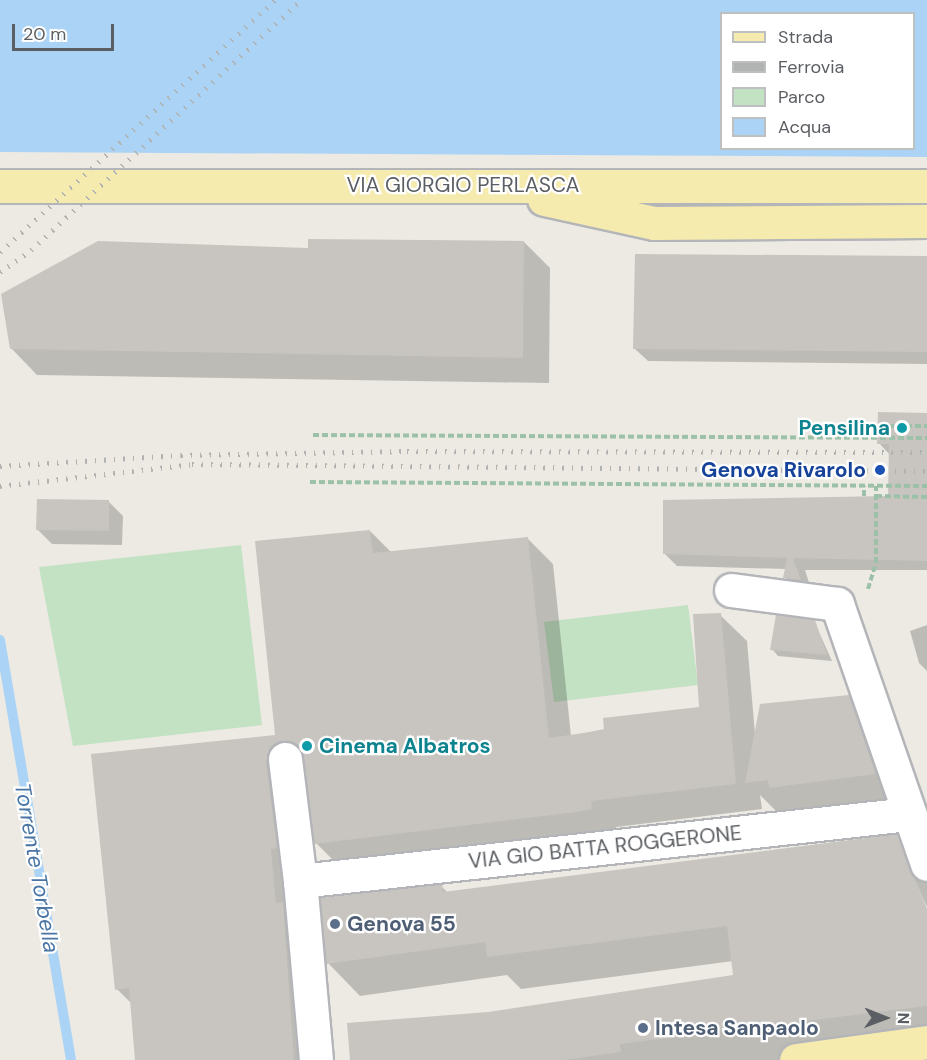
<!DOCTYPE html>
<style>
body{margin:0}
#map{position:relative;width:927px;height:1060px;overflow:hidden;background:#eceae3;font-family:"DM Sans",sans-serif}
div>[style]{position:absolute}
.green>*{inset:0;background:#c3e1c3}
.water>*{inset:0;background:#abd3f5}
.shadow>*{inset:0;background:#0003}
.stream>*{height:10px;margin:-5px;padding:0 5px;transform-origin:5px;border-radius:5px;background:#abd3f5}
.building>*{inset:0;background:#c8c5c0}
.path>*{height:4px;margin-top:-2px;transform-origin:0;background:repeating-linear-gradient(90deg,#9cc1a8 0 6px,transparent 0 9px)}
.roads{filter:drop-shadow(2px 0 #b4b5b9) drop-shadow(-2px 0 #b4b5b9) drop-shadow(0 2px #b4b5b9) drop-shadow(0 -2px #b4b5b9)}
.minor>*{height:33px;margin:-16.5px;padding:0 16.5px;transform-origin:16.5px;border-radius:16.5px;background:#fff}
.major>*{height:33px;margin:-16.5px;padding:0 16.5px;transform-origin:16.5px;border-radius:16.5px;background:#f5ebaf}
.rail>*{height:4.5px;margin-top:-2.25px;transform-origin:0;background:repeating-linear-gradient(90deg,#b1b2b2 0 1.5px,transparent 0 9.5px)}
.dots>*{width:16px;height:16px;translate:-50% -50%;box-sizing:border-box;border:3px solid #fff;border-radius:50%}
span{translate:-50% -50%;white-space:nowrap;text-align:center;line-height:1.15;-webkit-text-stroke:4.5px #fff;paint-order:stroke}
.street-label{font-size:21px;color:#5b5e62}
.culture-label{font-size:21px;color:#0d838f;font-weight:700}
.right{translate:-100% -50%;text-align:right}
.left{translate:0 -50%;text-align:left}
.transit-label{font-size:21px;color:#164399;font-weight:700}
.service-label{font-size:21px;color:#4e5e75;font-weight:700}
.water-label{font-size:22px;color:#4b75a5;font-style:italic}
.legend{position:absolute;left:720px;top:12px;width:195px;height:138px;box-sizing:border-box;background:#fff;border:2px solid #bdbfc0;margin:0;padding:8px 10px;list-style:none;font-size:18px;color:#5b5e62}
.legend li{display:flex;align-items:center;gap:12px;height:30px}
.legend b{width:30px;border:2px solid #bdbfc0}
.north{position:absolute;left:855px;top:988px;width:60px;height:60px;-webkit-text-stroke:4px #fff;paint-order:stroke;rotate:91deg;font-size:16px;font-weight:700;line-height:24px;text-align:center;color:#5b5e62}
.north::after{content:'';display:block;margin:auto;width:21px;height:27px;background:#5b5e62;clip-path:polygon(50% 0,100% 100%,50% 72%,0 100%)}
.scale{position:absolute;left:12px;top:24px;width:102px;height:27px;box-sizing:border-box;border:3px solid #5b5e62;border-top:0;padding-left:8px;font-size:18px;line-height:21px;white-space:nowrap;color:#5b5e62;-webkit-text-stroke:4px #fff;paint-order:stroke}
</style>
<div id="map">
<div class="green">
<div style="clip-path:polygon(241px 545px,262px 725px,73px 746px,39px 567px)"></div>
<div style="clip-path:polygon(688px 605px,698px 685px,554px 702px,544px 622px)"></div>
</div>
<div class="water">
<div style="clip-path:polygon(evenodd,0 0,927px 0,927px 157px,0 152px,0 0,722px 14px,914px 14px,914px 148px,722px 148px,722px 14px)"></div>
</div>
<div class="shadow">
<div style="clip-path:polygon(524px 242px,550px 268px,549px 383px,37px 375px,11px 348px,310px 249px)"></div>
<div style="clip-path:polygon(927px 258px,927px 364px,648px 361px,635px 349px)"></div>
<div style="clip-path:polygon(927px 414px,927px 570px,805px 570px,812px 592px,797px 590px,785px 577px,786px 569px,677px 566px,664px 553px,889px 498px,890px 455px,879px 443px)"></div>
<div style="clip-path:polygon(109px 502px,123px 516px,122px 545px,52px 544px,38px 530px)"></div>
<div style="clip-path:polygon(370px 531px,391px 552px,527px 538px,553px 564px,571px 736px,701px 709px,720px 615px,747px 641px,755px 734px,848px 697px,882px 731px,909px 808px,781px 816px,760px 795px,762px 809px,616px 827px,617px 835px,342px 869px,316px 843px,305px 769px,299px 770px,318px 1060px,136px 1060px,132px 1004px,117px 989px,276px 737px)"></div>
<div style="clip-path:polygon(814px 621px,832px 661px,778px 656px,772px 649px)"></div>
<div style="clip-path:polygon(927px 625px,927px 671px,919px 663px,910px 631px)"></div>
<div style="clip-path:polygon(896px 836px,927px 866px,927px 907px,909px 868px,927px 916px,927px 1042px,782px 1060px,351px 1060px,489px 1013px,735px 976px,733px 961px,521px 989px,507px 975px,360px 996px,328px 963px,441px 886px,448px 893px)"></div>
</div>
<div class="stream">
<div style="left:0;top:640px;width:426px;rotate:80.4deg"></div>
</div>
<div class="building">
<div style="clip-path:polygon(308px 239px,524px 241px,523px 358px,10px 349px,1px 294px,98px 241px,308px 248px)"></div>
<div style="clip-path:polygon(635px 254px,927px 256px,927px 352px,633px 349px)"></div>
<div style="clip-path:polygon(878px 412px,927px 413px,927px 561px,793px 558px,801px 580px,783px 578px,787px 558px,663px 554px,663px 500px,888px 496px,889px 444px,877px 444px)"></div>
<div style="clip-path:polygon(37px 499px,109px 500px,109px 531px,36px 530px)"></div>
<div style="clip-path:polygon(370px 530px,373px 553px,528px 537px,549px 738px,604px 730px,603px 718px,699px 707px,693px 614px,721px 613px,736px 784px,591px 801px,592px 809px,576px 812px,314px 844px,303px 756px,293px 742px,274px 744px,266px 761px,277px 848px,271px 849px,276px 903px,283px 902px,294px 1060px,135px 1060px,129px 988px,115px 990px,91px 754px,275px 735px,255px 541px)"></div>
<div style="clip-path:polygon(776px 615px,815px 620px,827px 655px,770px 650px)"></div>
<div style="clip-path:polygon(849px 695px,876px 774px,769px 788px,768px 780px,745px 783px,760px 704px)"></div>
<div style="clip-path:polygon(897px 834px,927px 909px,927px 1006px,620px 1044px,621px 1052px,564px 1060px,350px 1060px,347px 1023px,488px 1012px,733px 975px,727px 926px,487px 957px,485px 942px,326px 964px,320px 898px,442px 884px,443px 892px)"></div>
</div>
<div class="path">
<div style="left:313px;top:435px;width:614px;rotate:0.28deg"></div>
<div style="left:888px;top:437px;width:11px;rotate:-90deg"></div>
<div style="left:888px;top:426px;width:39px"></div>
<div style="left:310px;top:482px;width:617px;rotate:0.37deg"></div>
<div style="left:864px;top:496px;width:10px;rotate:-90deg"></div>
<div style="left:876px;top:496px;width:51px;rotate:1.1deg"></div>
<div style="left:868px;top:589px;width:27px;rotate:-73deg"></div>
<div style="left:876px;top:563px;width:77px;rotate:-90deg"></div>
</div>
<div class="roads">
<div class="minor">
<div style="left:731px;top:590px;width:107px;rotate:7.5deg"></div>
<div style="left:837px;top:604px;width:275px;rotate:70.9deg"></div>
<div style="left:285px;top:759px;width:123px;rotate:83deg"></div>
<div style="left:316px;top:1060px;width:180px;rotate:-95.1deg"></div>
<div style="left:300px;top:881px;width:613px;rotate:-6.28deg"></div>
</div>
<div class="major">
<div style="left:0;top:186px;width:927px"></div>
<div style="left:544px;top:199px;width:113px;rotate:12.3deg"></div>
<div style="left:654px;top:223px;width:273px;rotate:-0.4deg"></div>
<div style="left:796px;top:1060px;width:132px;rotate:-7.8deg"></div>
</div>
</div>
<div class="rail">
<div style="left:0;top:252px;width:373px;rotate:-42.5deg"></div>
<div style="left:0;top:272px;width:38px;rotate:-35deg"></div>
<div style="left:31px;top:250px;width:368px;rotate:-42.8deg"></div>
<div style="left:0;top:466px;width:181px;rotate:-3.5deg"></div>
<div style="left:181px;top:455px;width:226px;rotate:-1deg"></div>
<div style="left:407px;top:451px;width:520px;rotate:0.11deg"></div>
<div style="left:0;top:486px;width:193px;rotate:-6.5deg"></div>
<div style="left:192px;top:464px;width:735px;rotate:0.55deg"></div>
</div>
<div class="dots">
<div style="left:902px;top:428px;background:#0f9aa8"></div>
<div style="left:880px;top:470px;background:#1a4fb4"></div>
<div style="left:307px;top:746px;background:#0f9aa8"></div>
<div style="left:335px;top:924px;background:#5c6f8a"></div>
<div style="left:643px;top:1028px;background:#5c6f8a"></div>
</div>
<div class="street-label">
<span style="left:463px;top:185px">VIA GIORGIO PERLASCA</span>
<span style="left:605px;top:847px;rotate:-6deg">VIA GIO BATTA ROGGERONE</span>
</div>
<div class="culture-label">
<span class="right" style="left:890px;top:428px">Pensilina</span>
<span class="left" style="left:319px;top:746px">Cinema Albatros</span>
</div>
<div class="transit-label">
<span class="right" style="left:866px;top:470px">Genova Rivarolo</span>
</div>
<div class="service-label">
<span class="left" style="left:347px;top:924px">Genova 55</span>
<span class="left" style="left:655px;top:1028px">Intesa Sanpaolo</span>
</div>
<div class="water-label">
<span style="left:37px;top:868px;rotate:80deg">Torrente Torbella</span>
</div>
<ul class="legend">
<li><b style="height:8px;background:#f5ebaf"></b>Strada</li>
<li><b style="height:8px;background:#b1b2b2"></b>Ferrovia</li>
<li><b style="height:16px;background:#c3e1c3"></b>Parco</li>
<li><b style="height:16px;background:#abd3f5"></b>Acqua</li>
</ul>
<div class="north">N</div>
<div class="scale">20 m</div>
</div>
